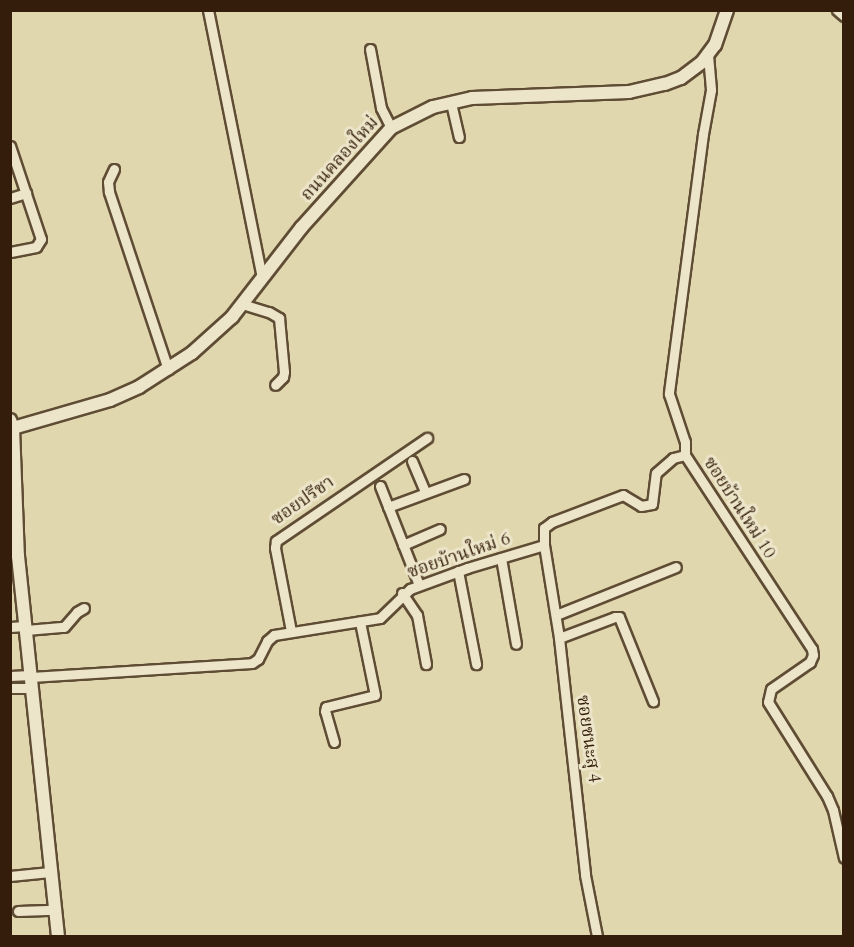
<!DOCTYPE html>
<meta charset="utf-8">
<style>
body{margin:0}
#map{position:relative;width:854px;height:947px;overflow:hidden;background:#e1d7ae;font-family:Cardo,"Noto Serif Thai",serif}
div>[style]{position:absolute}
.roads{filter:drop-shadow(2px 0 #5f4c34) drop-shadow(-2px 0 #5f4c34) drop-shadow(0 2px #5f4c34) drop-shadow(0 -2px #5f4c34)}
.minor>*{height:9px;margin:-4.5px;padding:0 4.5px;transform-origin:4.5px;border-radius:4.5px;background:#ece5ca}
.tertiary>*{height:12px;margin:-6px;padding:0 6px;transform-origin:6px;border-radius:6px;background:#ece5ca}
span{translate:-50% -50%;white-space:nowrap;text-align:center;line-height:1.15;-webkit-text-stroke:6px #ece5ca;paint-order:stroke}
.street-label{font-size:18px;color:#341e0b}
.frame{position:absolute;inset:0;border:12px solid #341e0b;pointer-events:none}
</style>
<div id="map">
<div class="roads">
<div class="minor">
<div style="left:208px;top:10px;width:274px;rotate:78.6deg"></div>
<div style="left:837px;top:10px;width:9px;rotate:41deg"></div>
<div style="left:370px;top:49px;width:60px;rotate:79.4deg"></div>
<div style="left:381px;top:108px;width:22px;rotate:63deg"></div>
<div style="left:708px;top:55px;width:35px;rotate:85deg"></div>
<div style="left:711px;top:90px;width:45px;rotate:100.3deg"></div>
<div style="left:703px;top:134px;width:262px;rotate:97.5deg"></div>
<div style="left:669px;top:394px;width:51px;rotate:71.6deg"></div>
<div style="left:685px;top:442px;width:13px;rotate:90deg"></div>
<div style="left:685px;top:455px;width:232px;rotate:56.8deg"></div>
<div style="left:812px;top:649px;width:6px;rotate:81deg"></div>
<div style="left:813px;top:655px;width:8px;rotate:113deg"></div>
<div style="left:810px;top:662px;width:47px;rotate:145.3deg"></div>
<div style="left:771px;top:689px;width:13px;rotate:103deg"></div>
<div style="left:768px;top:702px;width:111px;rotate:57.9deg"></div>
<div style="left:827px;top:796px;width:15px;rotate:67deg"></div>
<div style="left:833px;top:810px;width:49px;rotate:77.1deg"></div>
<div style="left:451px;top:103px;width:35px;rotate:77deg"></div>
<div style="left:10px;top:146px;width:98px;rotate:71.6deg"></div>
<div style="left:41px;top:239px;width:9px;rotate:122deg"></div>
<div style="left:36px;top:247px;width:26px;rotate:169deg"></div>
<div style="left:114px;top:169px;width:14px;rotate:115deg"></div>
<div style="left:108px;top:182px;width:10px;rotate:84deg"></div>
<div style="left:109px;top:192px;width:187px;rotate:71.6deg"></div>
<div style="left:10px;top:198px;width:17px;rotate:-17deg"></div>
<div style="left:242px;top:304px;width:28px;rotate:17deg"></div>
<div style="left:269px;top:312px;width:12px;rotate:31deg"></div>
<div style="left:279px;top:318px;width:54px;rotate:84.7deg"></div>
<div style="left:284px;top:372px;width:5px;rotate:101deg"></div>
<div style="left:283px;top:377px;width:11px;rotate:135deg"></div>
<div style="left:412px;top:461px;width:34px;rotate:67deg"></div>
<div style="left:380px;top:486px;width:106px;rotate:68.5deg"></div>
<div style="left:388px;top:507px;width:81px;rotate:-20.2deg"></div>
<div style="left:403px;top:545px;width:40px;rotate:-23.4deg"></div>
<div style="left:544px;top:545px;width:94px;rotate:80.8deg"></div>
<div style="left:559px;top:638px;width:238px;rotate:83.7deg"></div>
<div style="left:585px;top:875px;width:62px;rotate:78.9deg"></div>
<div style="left:501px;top:558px;width:87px;rotate:80.1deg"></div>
<div style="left:458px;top:571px;width:95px;rotate:79deg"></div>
<div style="left:402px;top:593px;width:27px;rotate:56deg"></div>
<div style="left:417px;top:615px;width:50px;rotate:79.6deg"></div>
<div style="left:556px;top:615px;width:129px;rotate:-21.8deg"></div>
<div style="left:10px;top:627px;width:15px;rotate:-4deg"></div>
<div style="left:26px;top:630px;width:38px;rotate:-5deg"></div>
<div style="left:64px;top:627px;width:20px;rotate:-49deg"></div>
<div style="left:77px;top:612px;width:8px;rotate:-30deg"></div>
<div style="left:291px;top:631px;width:85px;rotate:-100.9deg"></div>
<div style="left:275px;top:548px;width:7px;rotate:-82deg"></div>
<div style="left:276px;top:541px;width:183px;rotate:-34.3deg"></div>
<div style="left:559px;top:638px;width:60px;rotate:-20.6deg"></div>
<div style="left:615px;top:617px;width:4px"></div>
<div style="left:619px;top:617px;width:91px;rotate:68deg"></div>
<div style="left:10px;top:676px;width:21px;rotate:-3deg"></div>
<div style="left:31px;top:677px;width:221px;rotate:-3.6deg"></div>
<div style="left:252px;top:663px;width:7px;rotate:-34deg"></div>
<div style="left:258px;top:659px;width:20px;rotate:-63deg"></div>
<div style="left:267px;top:641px;width:9px;rotate:-41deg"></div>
<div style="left:274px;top:635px;width:107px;rotate:-9.1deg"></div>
<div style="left:380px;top:618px;width:42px;rotate:-44deg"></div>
<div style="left:410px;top:589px;width:61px;rotate:-20.2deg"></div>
<div style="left:467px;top:568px;width:80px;rotate:-16.6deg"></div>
<div style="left:544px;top:545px;width:17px;rotate:-90deg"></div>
<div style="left:544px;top:528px;width:10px;rotate:-37deg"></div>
<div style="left:552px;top:522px;width:76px;rotate:-20.8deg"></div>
<div style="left:623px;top:495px;width:21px;rotate:31deg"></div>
<div style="left:641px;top:506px;width:11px;rotate:-10deg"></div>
<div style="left:652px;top:504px;width:31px;rotate:-83deg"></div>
<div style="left:656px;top:473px;width:23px;rotate:-41deg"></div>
<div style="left:673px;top:458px;width:12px;rotate:-14deg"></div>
<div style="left:10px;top:688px;width:22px"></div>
<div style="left:334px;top:742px;width:32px;rotate:-106deg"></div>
<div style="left:325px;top:711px;width:4px;rotate:-76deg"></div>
<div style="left:326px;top:707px;width:50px;rotate:-13.8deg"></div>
<div style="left:375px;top:695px;width:75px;rotate:-101.6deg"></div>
<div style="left:10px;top:876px;width:40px;rotate:-5.7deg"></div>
<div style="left:18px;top:911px;width:36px;rotate:-2deg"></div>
</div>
<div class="tertiary">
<div style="left:10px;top:420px;width:9px;rotate:69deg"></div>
<div style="left:13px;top:428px;width:128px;rotate:87.8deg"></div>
<div style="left:18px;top:556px;width:382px;rotate:84deg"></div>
<div style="left:13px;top:428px;width:101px;rotate:-16.1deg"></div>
<div style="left:110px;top:400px;width:32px;rotate:-24deg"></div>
<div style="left:139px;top:387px;width:63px;rotate:-32.7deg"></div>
<div style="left:192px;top:353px;width:54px;rotate:-42deg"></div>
<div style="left:232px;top:317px;width:113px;rotate:-52.2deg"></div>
<div style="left:301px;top:228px;width:135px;rotate:-48deg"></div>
<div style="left:391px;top:128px;width:47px;rotate:-26.6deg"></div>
<div style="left:433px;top:107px;width:40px;rotate:-13deg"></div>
<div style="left:472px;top:98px;width:157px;rotate:-2.2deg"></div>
<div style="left:629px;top:92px;width:37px;rotate:-13deg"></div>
<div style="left:665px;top:84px;width:17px;rotate:-21deg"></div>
<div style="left:681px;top:78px;width:26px;rotate:-37deg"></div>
<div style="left:702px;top:62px;width:21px;rotate:-53deg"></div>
<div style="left:715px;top:45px;width:37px;rotate:-71deg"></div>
</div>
</div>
<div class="street-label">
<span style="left:340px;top:159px;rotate:-48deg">ถนนคลองใหม่</span>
<span style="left:303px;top:501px;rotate:-35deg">ซอยปรีชา</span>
<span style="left:739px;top:508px;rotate:57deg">ซอยบ้านใหม่ 10</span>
<span style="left:459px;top:556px;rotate:-19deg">ซอยบ้านใหม่ 6</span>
<span style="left:588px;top:739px;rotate:82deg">ซอยชนะสุ 4</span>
</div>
<div class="frame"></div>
</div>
